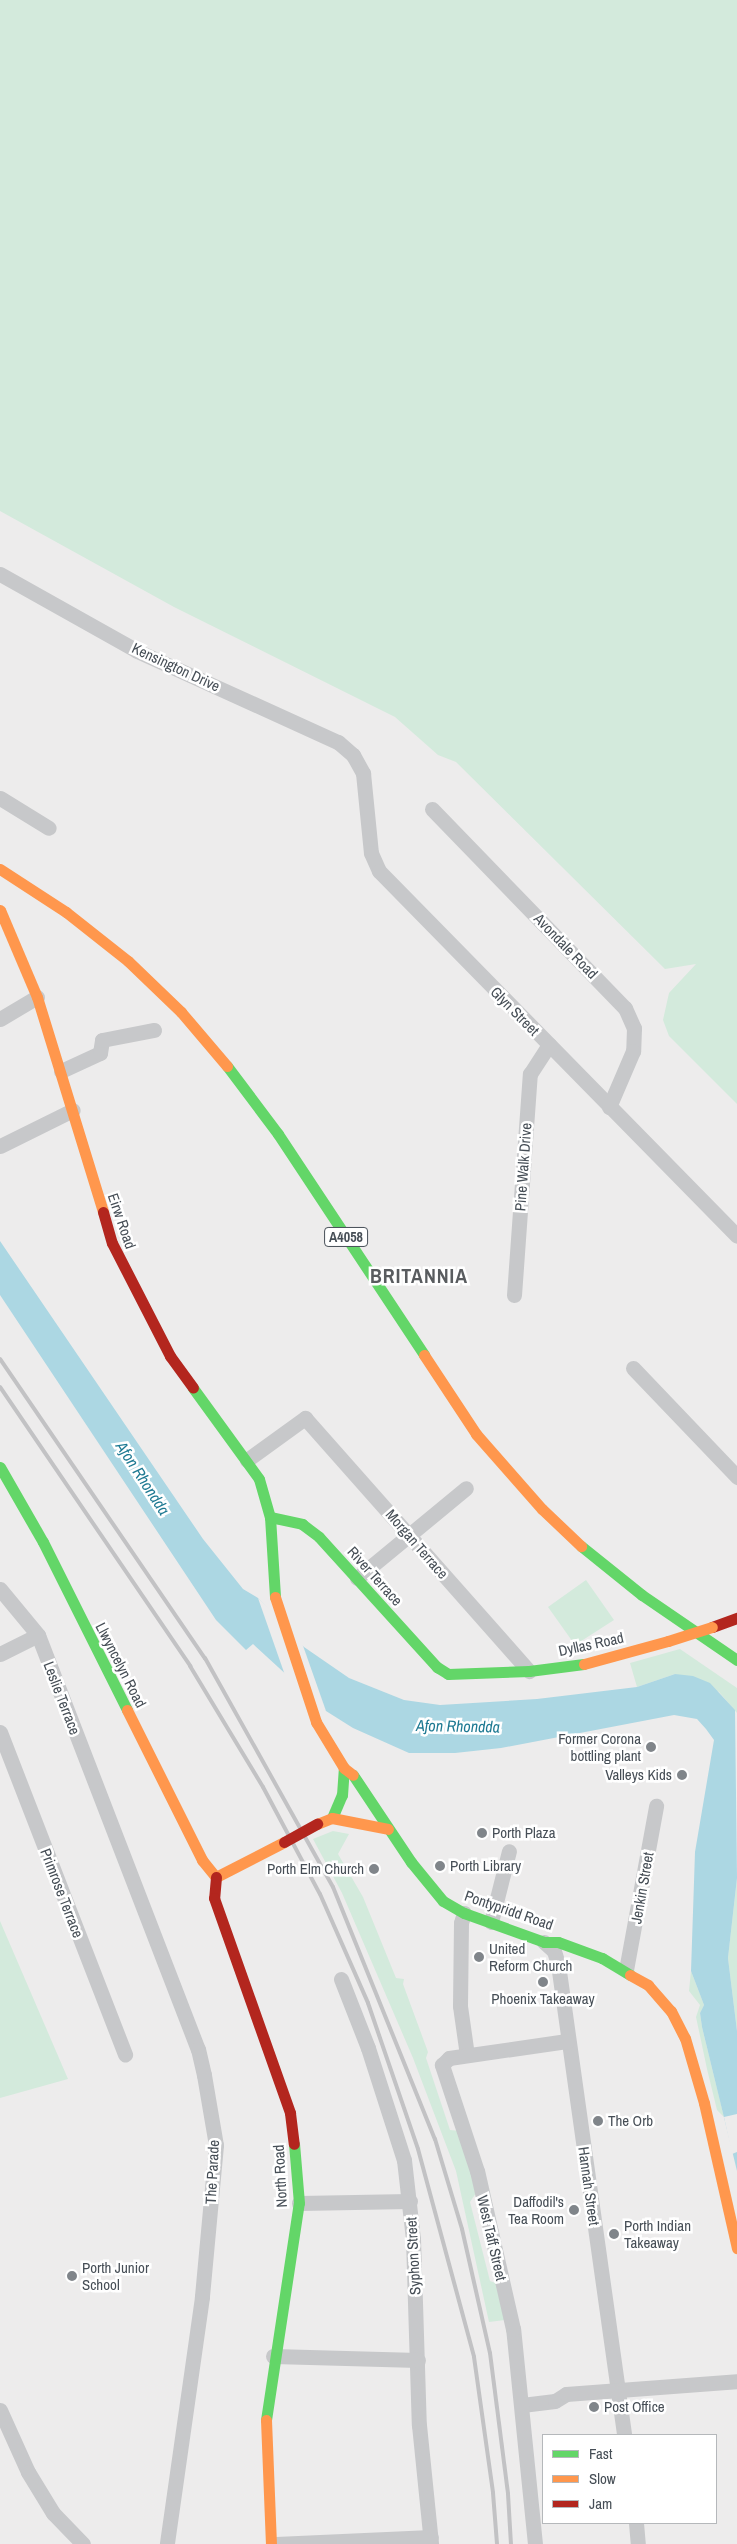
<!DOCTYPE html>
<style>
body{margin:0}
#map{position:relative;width:737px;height:2544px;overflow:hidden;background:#edecec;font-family:"Archivo Narrow",sans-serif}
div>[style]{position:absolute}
.green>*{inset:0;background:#d3eadc}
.water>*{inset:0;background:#acd7e3}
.pier>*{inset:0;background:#edecec}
.street>*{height:15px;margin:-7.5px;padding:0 7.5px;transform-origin:7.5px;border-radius:7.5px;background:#c7c8ca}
.fast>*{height:11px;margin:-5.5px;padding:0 5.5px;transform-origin:5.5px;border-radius:5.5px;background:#63d668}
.slow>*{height:11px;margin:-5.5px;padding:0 5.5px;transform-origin:5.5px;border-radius:5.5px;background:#ff974d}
.jam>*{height:11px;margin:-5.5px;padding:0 5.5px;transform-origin:5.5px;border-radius:5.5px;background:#b3261e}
.rail>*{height:4px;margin:-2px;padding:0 2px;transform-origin:2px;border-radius:2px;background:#c2c2c4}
.slow-bridge>*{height:11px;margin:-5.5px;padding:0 5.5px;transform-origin:5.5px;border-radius:5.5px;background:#ff974d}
.jam-bridge>*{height:11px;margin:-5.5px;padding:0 5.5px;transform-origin:5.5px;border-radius:5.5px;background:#b3261e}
.dots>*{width:14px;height:14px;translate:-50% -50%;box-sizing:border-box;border:2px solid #fff;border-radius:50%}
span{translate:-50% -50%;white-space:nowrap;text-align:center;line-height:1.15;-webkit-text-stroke:5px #fff;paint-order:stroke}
.shield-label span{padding:1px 4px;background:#fff;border:1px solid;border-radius:4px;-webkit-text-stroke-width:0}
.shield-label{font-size:14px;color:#464e56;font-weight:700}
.street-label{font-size:15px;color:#464e56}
.poi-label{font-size:15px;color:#464e56}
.right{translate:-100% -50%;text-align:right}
.left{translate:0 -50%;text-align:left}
.water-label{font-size:16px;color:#1d7992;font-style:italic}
.district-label{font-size:20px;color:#595c5f;font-weight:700;letter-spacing:1px}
.legend{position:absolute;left:542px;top:2434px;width:175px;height:90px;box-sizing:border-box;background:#fff;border:1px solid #b5b8bb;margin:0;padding:6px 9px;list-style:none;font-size:15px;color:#464e56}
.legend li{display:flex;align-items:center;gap:10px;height:25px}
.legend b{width:25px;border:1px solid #b5b8bb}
</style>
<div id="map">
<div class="green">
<div style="clip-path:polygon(0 0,737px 0,737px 1104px,669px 1036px,663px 1020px,669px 993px,696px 964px,665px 969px,456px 762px,438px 755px,395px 717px,174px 607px,0 511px)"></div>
<div style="clip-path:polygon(586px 1580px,614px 1620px,575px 1645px,548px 1607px)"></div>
<div style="clip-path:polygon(680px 1649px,737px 1688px,737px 1713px,719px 1692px,675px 1674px,637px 1687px,630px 1663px)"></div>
<div style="clip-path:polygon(333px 1831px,349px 1834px,338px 1854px,363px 1897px,396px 1978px,404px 1979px,403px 1984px,428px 2052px,426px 2058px,450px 2130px,460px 2131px,476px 2193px,470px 2202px,490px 2281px,498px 2284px,505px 2320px,489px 2322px,456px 2171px,413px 2058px,342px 1893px,313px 1839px)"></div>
<div style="clip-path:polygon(737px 1878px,737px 2031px,728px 1958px)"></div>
<div style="clip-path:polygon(0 1921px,68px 2079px,0 2098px)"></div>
<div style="clip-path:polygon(691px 1971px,704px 2005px,700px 2013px,702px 2027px,724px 2117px,717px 2110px,707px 2069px,696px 2017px,700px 2005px,689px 1991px)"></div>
</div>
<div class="water">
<div style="clip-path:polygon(0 1241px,203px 1539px,243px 1589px,258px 1598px,304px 1647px,349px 1678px,404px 1700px,440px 1705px,537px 1699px,637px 1687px,675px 1674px,693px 1676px,710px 1683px,735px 1710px,737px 1878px,728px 1958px,737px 2031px,737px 2171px,702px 2027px,700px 2013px,704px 2005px,691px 1971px,695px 1852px,714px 1740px,706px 1729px,697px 1719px,674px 1715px,501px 1748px,455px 1753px,409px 1753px,353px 1728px,326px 1711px,253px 1644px,246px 1650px,216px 1620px,0 1295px)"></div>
</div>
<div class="pier">
<div style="clip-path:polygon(258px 1598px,301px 1640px,326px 1711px,304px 1698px,287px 1681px)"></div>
<div style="clip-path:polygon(737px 2114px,737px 2152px,732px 2154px,724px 2117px)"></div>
</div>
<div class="street">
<div style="left:0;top:574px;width:157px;rotate:29.3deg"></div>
<div style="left:137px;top:651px;width:221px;rotate:24.4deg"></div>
<div style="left:338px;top:742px;width:20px;rotate:41deg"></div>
<div style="left:353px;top:755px;width:21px;rotate:61deg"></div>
<div style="left:363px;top:773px;width:80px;rotate:84.3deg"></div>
<div style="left:371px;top:853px;width:20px;rotate:66deg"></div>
<div style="left:379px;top:871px;width:511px;rotate:45.55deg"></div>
<div style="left:0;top:798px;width:57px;rotate:31.5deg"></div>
<div style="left:432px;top:809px;width:277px;rotate:45.9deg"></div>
<div style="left:625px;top:1008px;width:22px;rotate:66deg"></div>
<div style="left:634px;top:1028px;width:23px;rotate:92deg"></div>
<div style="left:633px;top:1051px;width:61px;rotate:113.2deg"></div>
<div style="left:0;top:1019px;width:43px;rotate:-30.7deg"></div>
<div style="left:61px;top:1071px;width:43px;rotate:-24.8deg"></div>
<div style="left:100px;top:1053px;width:13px;rotate:-81deg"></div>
<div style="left:102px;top:1040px;width:53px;rotate:-10.9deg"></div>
<div style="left:0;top:1146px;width:81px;rotate:-26.3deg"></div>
<div style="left:514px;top:1295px;width:222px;rotate:-85.9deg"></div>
<div style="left:530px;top:1074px;width:35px;rotate:-57deg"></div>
<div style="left:633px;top:1368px;width:151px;rotate:46.3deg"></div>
<div style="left:247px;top:1460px;width:72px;rotate:-35.9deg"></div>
<div style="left:305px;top:1418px;width:338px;rotate:48.5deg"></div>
<div style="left:357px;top:1578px;width:141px;rotate:-39.5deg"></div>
<div style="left:0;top:1589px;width:60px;rotate:50.4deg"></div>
<div style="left:38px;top:1635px;width:444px;rotate:68.9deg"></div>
<div style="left:198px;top:2049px;width:27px;rotate:77deg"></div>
<div style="left:204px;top:2075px;width:71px;rotate:80.3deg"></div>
<div style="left:216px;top:2145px;width:153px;rotate:95.3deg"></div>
<div style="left:202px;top:2297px;width:249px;rotate:98.1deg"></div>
<div style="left:0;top:1654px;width:42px;rotate:-26.6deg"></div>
<div style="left:0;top:1732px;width:346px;rotate:68.8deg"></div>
<div style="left:464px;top:1913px;width:10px;rotate:107deg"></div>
<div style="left:461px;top:1923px;width:83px;rotate:90.7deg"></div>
<div style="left:460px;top:2006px;width:49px;rotate:81.9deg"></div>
<div style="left:491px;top:1922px;width:73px;rotate:-75.8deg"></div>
<div style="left:544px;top:1942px;width:13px;rotate:42deg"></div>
<div style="left:554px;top:1951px;width:14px;rotate:73deg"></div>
<div style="left:558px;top:1964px;width:476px;rotate:82deg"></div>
<div style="left:626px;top:1970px;width:167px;rotate:-79.6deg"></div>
<div style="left:341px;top:1979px;width:74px;rotate:68.6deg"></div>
<div style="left:368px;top:2048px;width:118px;rotate:72.2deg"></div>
<div style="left:404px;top:2160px;width:80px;rotate:83.5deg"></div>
<div style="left:413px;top:2239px;width:186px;rotate:88.2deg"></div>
<div style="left:419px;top:2425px;width:120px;rotate:84.2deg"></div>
<div style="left:299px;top:2203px;width:111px;rotate:-1deg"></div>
<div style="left:273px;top:2356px;width:145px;rotate:1.6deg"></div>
<div style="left:522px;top:2405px;width:33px;rotate:-7deg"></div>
<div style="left:555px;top:2401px;width:13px;rotate:-32deg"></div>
<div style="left:566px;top:2394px;width:171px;rotate:-4.3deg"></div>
<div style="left:0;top:2410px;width:68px;rotate:65.7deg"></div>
<div style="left:28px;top:2472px;width:48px;rotate:58.6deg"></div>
<div style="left:53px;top:2513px;width:43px;rotate:45.9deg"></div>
<div style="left:636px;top:2523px;width:21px;rotate:85deg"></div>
<div style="left:276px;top:2544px;width:155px;rotate:-2.6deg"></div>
<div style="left:535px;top:2544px;width:216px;rotate:-95.8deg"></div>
<div style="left:513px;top:2329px;width:162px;rotate:-102.8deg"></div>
<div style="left:477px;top:2171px;width:112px;rotate:-108.3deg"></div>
<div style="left:442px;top:2065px;width:10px;rotate:-45deg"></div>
<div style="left:449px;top:2058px;width:119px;rotate:-8.2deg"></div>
</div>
<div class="fast">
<div style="left:227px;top:1066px;width:85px;rotate:53.1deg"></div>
<div style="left:278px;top:1134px;width:265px;rotate:56.5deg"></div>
<div style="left:193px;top:1388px;width:112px;rotate:54deg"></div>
<div style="left:259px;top:1479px;width:40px;rotate:74deg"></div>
<div style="left:270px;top:1517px;width:80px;rotate:86.4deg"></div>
<div style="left:0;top:1467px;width:86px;rotate:60.2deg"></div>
<div style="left:43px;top:1542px;width:188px;rotate:63.4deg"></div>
<div style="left:270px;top:1517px;width:33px;rotate:12deg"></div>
<div style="left:302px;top:1524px;width:21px;rotate:37deg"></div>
<div style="left:319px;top:1537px;width:176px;rotate:47.8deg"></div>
<div style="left:437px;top:1667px;width:13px;rotate:32deg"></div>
<div style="left:448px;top:1674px;width:81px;rotate:-2.1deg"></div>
<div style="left:529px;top:1671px;width:55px;rotate:-7.3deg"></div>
<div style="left:581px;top:1546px;width:78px;rotate:38.8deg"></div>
<div style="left:642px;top:1595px;width:115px;rotate:34.4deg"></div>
<div style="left:353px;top:1775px;width:105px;rotate:56.3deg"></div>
<div style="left:411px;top:1862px;width:50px;rotate:50.6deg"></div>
<div style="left:443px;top:1901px;width:24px;rotate:30deg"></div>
<div style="left:464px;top:1913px;width:85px;rotate:19.9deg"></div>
<div style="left:544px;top:1942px;width:14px"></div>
<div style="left:558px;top:1942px;width:47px;rotate:20deg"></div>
<div style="left:602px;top:1958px;width:33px;rotate:31deg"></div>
<div style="left:332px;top:1818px;width:25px;rotate:-67deg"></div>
<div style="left:342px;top:1795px;width:27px;rotate:-86deg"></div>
<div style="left:266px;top:2420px;width:219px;rotate:-81.4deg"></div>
<div style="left:299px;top:2203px;width:59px;rotate:-94.8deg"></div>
</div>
<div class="slow">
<div style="left:0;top:869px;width:79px;rotate:33.1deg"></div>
<div style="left:66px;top:912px;width:79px;rotate:38.3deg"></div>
<div style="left:128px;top:961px;width:74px;rotate:43.9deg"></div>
<div style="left:181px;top:1012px;width:71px;rotate:49.6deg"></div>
<div style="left:0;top:910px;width:95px;rotate:67deg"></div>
<div style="left:37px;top:997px;width:225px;rotate:72.9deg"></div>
<div style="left:424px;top:1355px;width:95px;rotate:56.6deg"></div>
<div style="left:476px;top:1434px;width:100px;rotate:48.7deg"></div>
<div style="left:542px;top:1509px;width:54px;rotate:43.5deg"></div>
<div style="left:275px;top:1597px;width:132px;rotate:71.8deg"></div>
<div style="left:316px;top:1722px;width:54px;rotate:58.7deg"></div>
<div style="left:344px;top:1768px;width:11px;rotate:38deg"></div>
<div style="left:584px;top:1664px;width:87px;rotate:-15.3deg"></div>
<div style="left:127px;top:1710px;width:168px;rotate:63.4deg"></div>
<div style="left:202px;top:1860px;width:22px;rotate:51deg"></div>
<div style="left:317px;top:1824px;width:16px;rotate:-22deg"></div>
<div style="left:332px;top:1818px;width:57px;rotate:11.1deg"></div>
<div style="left:216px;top:1877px;width:76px;rotate:-27.2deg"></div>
<div style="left:630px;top:1975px;width:21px;rotate:29deg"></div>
<div style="left:648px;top:1985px;width:35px;rotate:49deg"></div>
<div style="left:671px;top:2011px;width:30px;rotate:63deg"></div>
<div style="left:685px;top:2038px;width:68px;rotate:73.7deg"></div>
<div style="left:704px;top:2103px;width:149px;rotate:77.2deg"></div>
<div style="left:266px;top:2420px;width:124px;rotate:87.7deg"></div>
</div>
<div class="jam">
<div style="left:103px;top:1212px;width:32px;rotate:74deg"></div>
<div style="left:112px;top:1243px;width:127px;rotate:62.8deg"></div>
<div style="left:170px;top:1356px;width:39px;rotate:54deg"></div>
<div style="left:712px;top:1627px;width:27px;rotate:-20deg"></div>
<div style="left:216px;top:1877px;width:21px;rotate:95deg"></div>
<div style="left:214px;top:1898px;width:228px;rotate:70.5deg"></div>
<div style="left:290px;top:2113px;width:31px;rotate:83deg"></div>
</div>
<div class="rail">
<div style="left:0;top:1359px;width:363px;rotate:55.6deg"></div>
<div style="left:205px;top:1658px;width:262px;rotate:60.8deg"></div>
<div style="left:333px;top:1887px;width:272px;rotate:68deg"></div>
<div style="left:435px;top:2139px;width:94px;rotate:73.3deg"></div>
<div style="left:462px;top:2229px;width:127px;rotate:77.3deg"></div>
<div style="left:490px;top:2353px;width:142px;rotate:82.7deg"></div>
<div style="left:508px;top:2494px;width:50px;rotate:86.6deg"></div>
<div style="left:0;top:1387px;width:338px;rotate:55.7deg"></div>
<div style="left:190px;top:1666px;width:141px;rotate:58.9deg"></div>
<div style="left:263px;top:1787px;width:121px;rotate:62deg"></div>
<div style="left:320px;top:1894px;width:119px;rotate:66.2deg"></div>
<div style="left:368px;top:2003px;width:154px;rotate:71.1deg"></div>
<div style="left:418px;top:2149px;width:215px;rotate:74.9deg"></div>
<div style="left:474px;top:2357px;width:137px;rotate:82deg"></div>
<div style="left:493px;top:2493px;width:51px;rotate:85.5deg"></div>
</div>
<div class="slow-bridge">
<div style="left:668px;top:1641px;width:46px;rotate:-17.7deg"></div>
</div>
<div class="jam-bridge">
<div style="left:284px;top:1842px;width:38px;rotate:-29deg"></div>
</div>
<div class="dots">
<div style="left:651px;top:1747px;background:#80858a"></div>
<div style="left:682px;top:1775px;background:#80858a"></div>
<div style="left:482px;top:1833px;background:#80858a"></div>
<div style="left:440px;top:1866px;background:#80858a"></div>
<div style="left:374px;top:1869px;background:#80858a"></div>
<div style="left:479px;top:1957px;background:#80858a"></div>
<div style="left:543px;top:1982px;background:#80858a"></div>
<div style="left:598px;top:2121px;background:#80858a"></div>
<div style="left:574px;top:2210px;background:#80858a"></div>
<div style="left:614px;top:2234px;background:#80858a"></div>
<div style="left:72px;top:2276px;background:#80858a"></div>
<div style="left:594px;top:2407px;background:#80858a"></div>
</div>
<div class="shield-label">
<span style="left:346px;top:1237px">A4058</span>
</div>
<div class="street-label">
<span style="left:176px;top:667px;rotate:25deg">Kensington Drive</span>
<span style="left:566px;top:946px;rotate:46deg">Avondale Road</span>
<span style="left:515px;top:1011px;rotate:45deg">Glyn Street</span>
<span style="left:523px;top:1167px;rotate:-86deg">Pine Walk Drive</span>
<span style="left:122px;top:1221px;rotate:71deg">Eirw Road</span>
<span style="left:417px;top:1544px;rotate:49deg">Morgan Terrace</span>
<span style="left:375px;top:1576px;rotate:48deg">River Terrace</span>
<span style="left:591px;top:1644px;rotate:-12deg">Dyllas Road</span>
<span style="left:121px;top:1665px;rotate:63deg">Llwyncelyn Road</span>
<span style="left:62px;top:1698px;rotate:69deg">Leslie Terrace</span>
<span style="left:642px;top:1888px;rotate:-80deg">Jenkin Street</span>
<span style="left:62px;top:1893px;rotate:69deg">Primrose Terrace</span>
<span style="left:509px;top:1910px;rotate:19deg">Pontypridd Road</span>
<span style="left:212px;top:2172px;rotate:-87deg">The Parade</span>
<span style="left:280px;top:2176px;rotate:-93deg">North Road</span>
<span style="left:589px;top:2186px;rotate:82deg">Hannah Street</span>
<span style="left:492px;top:2238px;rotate:77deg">West Taff Street</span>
<span style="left:413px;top:2256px;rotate:-93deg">Syphon Street</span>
</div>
<div class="poi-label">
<span class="right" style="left:641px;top:1747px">Former Corona<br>bottling plant</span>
<span class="right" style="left:672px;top:1775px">Valleys Kids</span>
<span class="left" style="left:492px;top:1833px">Porth Plaza</span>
<span class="left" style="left:450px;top:1866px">Porth Library</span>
<span class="right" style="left:364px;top:1869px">Porth Elm Church</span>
<span class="left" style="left:489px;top:1957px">United<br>Reform Church</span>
<span style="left:543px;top:1999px">Phoenix Takeaway</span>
<span class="left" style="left:608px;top:2121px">The Orb</span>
<span class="right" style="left:564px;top:2210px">Daffodil's<br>Tea Room</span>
<span class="left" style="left:624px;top:2234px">Porth Indian<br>Takeaway</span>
<span class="left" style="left:82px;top:2276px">Porth Junior<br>School</span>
<span class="left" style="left:604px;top:2407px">Post Office</span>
</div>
<div class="water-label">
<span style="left:143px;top:1478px;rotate:57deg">Afon Rhondda</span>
<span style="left:458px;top:1726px;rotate:1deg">Afon Rhondda</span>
</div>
<div class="district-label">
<span style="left:419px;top:1275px">BRITANNIA</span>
</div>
<ul class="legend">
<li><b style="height:6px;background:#63d668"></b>Fast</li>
<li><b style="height:6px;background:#ff974d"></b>Slow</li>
<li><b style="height:6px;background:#b3261e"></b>Jam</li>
</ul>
</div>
